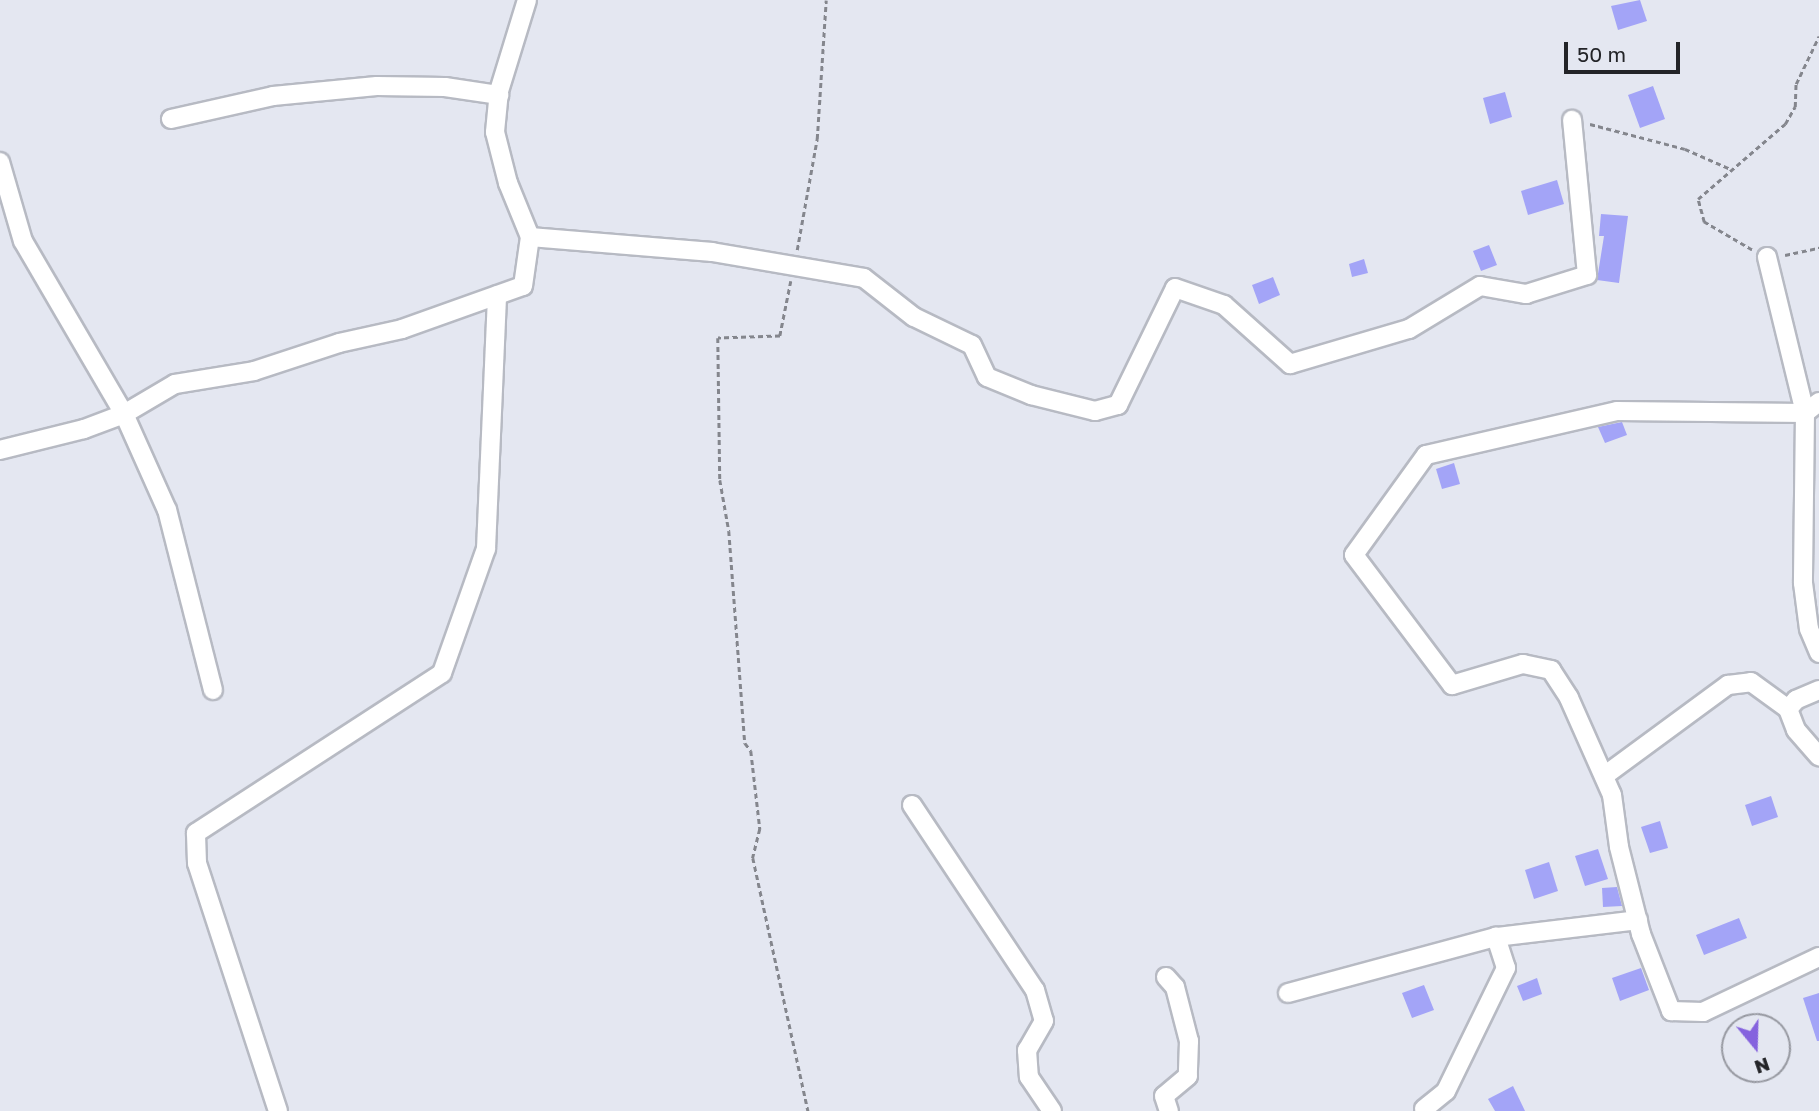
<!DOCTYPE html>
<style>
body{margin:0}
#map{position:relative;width:1819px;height:1111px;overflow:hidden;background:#e4e7f1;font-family:"Golos Text",sans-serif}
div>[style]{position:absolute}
.building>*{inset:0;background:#a3a4f7}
.path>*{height:2.5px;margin-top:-1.25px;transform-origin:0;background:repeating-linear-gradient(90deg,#84868d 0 5px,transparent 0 8.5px)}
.roads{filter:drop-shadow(2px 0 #b7bac3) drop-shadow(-2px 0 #b7bac3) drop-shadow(0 2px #b7bac3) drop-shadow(0 -2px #b7bac3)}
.minor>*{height:18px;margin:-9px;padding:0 9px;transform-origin:9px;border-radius:9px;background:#fff}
span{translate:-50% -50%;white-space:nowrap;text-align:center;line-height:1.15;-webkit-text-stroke:7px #e4e7f1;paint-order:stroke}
.north{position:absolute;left:1721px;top:1013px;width:70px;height:70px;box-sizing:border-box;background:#e4e7f1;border:2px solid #9799a1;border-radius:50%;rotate:161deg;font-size:19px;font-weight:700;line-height:28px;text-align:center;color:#232428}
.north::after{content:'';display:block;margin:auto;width:24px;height:32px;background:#8563de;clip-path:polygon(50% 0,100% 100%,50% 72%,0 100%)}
.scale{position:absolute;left:1564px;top:42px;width:116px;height:32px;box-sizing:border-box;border:4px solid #232428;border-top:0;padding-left:9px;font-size:21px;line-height:24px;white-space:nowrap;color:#232428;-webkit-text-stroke:5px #e4e7f1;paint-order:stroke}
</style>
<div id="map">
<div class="building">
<div style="clip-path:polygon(1640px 0,1647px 21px,1618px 30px,1611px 6px)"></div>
<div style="clip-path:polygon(1653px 86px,1665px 119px,1640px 128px,1628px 95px)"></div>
<div style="clip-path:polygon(1505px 92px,1512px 117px,1490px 124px,1483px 98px)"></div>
<div style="clip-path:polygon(1557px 180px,1564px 204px,1528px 215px,1521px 191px)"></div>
<div style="clip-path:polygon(1601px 214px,1628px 216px,1619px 283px,1597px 280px,1604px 236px,1599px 236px)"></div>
<div style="clip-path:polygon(1489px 245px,1497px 265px,1481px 271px,1473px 251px)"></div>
<div style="clip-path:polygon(1364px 259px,1368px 273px,1352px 277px,1349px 264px)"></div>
<div style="clip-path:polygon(1273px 277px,1280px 295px,1259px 304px,1252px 285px)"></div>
<div style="clip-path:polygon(1622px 422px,1627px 435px,1605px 443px,1598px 427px)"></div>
<div style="clip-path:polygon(1454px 463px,1460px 484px,1442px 489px,1436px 469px)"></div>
<div style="clip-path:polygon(1771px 796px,1778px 817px,1752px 826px,1745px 805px)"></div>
<div style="clip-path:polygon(1660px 821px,1668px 848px,1650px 853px,1641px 827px)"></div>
<div style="clip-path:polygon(1598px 849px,1608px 879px,1585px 886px,1575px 856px)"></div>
<div style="clip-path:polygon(1549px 862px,1558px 891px,1534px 899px,1525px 870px)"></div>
<div style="clip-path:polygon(1617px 887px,1622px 906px,1603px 907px,1602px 888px)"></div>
<div style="clip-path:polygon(1739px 918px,1747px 938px,1704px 955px,1696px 935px)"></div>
<div style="clip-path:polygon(1641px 968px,1649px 990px,1620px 1001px,1612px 978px)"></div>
<div style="clip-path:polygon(1537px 978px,1542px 994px,1523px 1001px,1517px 986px)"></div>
<div style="clip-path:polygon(1424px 985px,1434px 1010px,1412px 1018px,1402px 993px)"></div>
<div style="clip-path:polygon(1819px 993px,1819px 1041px,1817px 1041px,1803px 998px)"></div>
<div style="clip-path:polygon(1513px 1086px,1525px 1111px,1495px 1111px,1488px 1099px)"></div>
</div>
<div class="path">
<div style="left:1590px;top:124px;width:98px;rotate:14.7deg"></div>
<div style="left:1685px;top:149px;width:52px;rotate:23.6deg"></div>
<div style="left:797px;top:250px;width:113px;rotate:-79.8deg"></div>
<div style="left:817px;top:139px;width:139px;rotate:-86.3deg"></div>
<div style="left:1752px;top:250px;width:56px;rotate:-149.7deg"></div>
<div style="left:1704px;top:222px;width:24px;rotate:-105deg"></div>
<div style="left:1698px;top:199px;width:115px;rotate:-40.8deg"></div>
<div style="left:1785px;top:124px;width:20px;rotate:-60deg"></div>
<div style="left:1795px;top:107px;width:23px;rotate:-88deg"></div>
<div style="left:1796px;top:84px;width:53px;rotate:-64.4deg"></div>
<div style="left:1785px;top:255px;width:35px;rotate:-12deg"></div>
<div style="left:791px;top:281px;width:56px;rotate:101.3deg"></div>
<div style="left:780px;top:336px;width:62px;rotate:178.2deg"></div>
<div style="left:718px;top:338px;width:142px;rotate:89.2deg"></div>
<div style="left:720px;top:480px;width:52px;rotate:80deg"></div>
<div style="left:729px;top:531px;width:213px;rotate:85.7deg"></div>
<div style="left:745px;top:743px;width:10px;rotate:53deg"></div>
<div style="left:751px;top:751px;width:79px;rotate:83.4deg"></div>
<div style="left:760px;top:829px;width:30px;rotate:104deg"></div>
<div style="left:753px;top:858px;width:259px;rotate:77.7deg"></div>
</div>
<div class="roads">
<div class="minor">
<div style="left:527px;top:0;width:95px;rotate:107.1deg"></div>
<div style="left:499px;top:91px;width:41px;rotate:95.6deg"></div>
<div style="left:495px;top:132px;width:53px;rotate:75.7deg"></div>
<div style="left:508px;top:183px;width:58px;rotate:67.8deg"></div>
<div style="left:171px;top:119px;width:105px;rotate:-12.7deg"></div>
<div style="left:273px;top:96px;width:104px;rotate:-5.5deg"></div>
<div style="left:377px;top:86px;width:68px;rotate:0.8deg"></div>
<div style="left:445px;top:87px;width:55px;rotate:8.4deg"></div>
<div style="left:0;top:162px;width:82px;rotate:73.8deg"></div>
<div style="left:23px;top:241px;width:200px;rotate:59.7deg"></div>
<div style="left:124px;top:414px;width:43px;rotate:159.4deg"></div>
<div style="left:84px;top:429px;width:87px;rotate:166deg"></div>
<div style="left:1767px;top:257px;width:161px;rotate:76.3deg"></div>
<div style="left:1805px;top:413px;width:170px;rotate:90.7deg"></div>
<div style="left:1803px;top:583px;width:46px;rotate:82.6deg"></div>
<div style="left:1809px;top:629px;width:26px;rotate:67deg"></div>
<div style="left:1819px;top:402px;width:18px;rotate:142deg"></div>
<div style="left:1805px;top:413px;width:188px;rotate:-179.4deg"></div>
<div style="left:1617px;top:411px;width:196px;rotate:167deg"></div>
<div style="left:1426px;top:455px;width:123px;rotate:125.8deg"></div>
<div style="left:1354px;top:555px;width:163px;rotate:53deg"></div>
<div style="left:1452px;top:685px;width:74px;rotate:-16.5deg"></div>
<div style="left:1523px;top:664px;width:29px;rotate:12deg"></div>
<div style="left:1551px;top:670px;width:33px;rotate:57deg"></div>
<div style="left:1569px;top:698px;width:106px;rotate:66.1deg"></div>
<div style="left:1612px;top:795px;width:52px;rotate:82.3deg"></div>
<div style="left:1619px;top:847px;width:90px;rotate:75.8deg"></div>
<div style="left:1641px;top:934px;width:83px;rotate:68.7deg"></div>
<div style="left:1671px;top:1011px;width:32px;rotate:2deg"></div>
<div style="left:1703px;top:1012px;width:128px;rotate:-25.4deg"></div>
<div style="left:213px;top:690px;width:186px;rotate:-104.3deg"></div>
<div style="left:167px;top:510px;width:105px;rotate:-114.1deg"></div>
<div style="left:124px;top:414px;width:59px;rotate:-30.5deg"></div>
<div style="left:175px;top:384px;width:80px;rotate:-9.3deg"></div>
<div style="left:254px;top:371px;width:89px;rotate:-18.2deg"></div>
<div style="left:339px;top:343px;width:65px;rotate:-12.5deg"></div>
<div style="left:402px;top:329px;width:128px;rotate:-19.6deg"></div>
<div style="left:523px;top:286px;width:49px;rotate:-81.9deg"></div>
<div style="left:530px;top:237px;width:183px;rotate:4.7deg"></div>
<div style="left:712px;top:252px;width:154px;rotate:9.7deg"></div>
<div style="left:864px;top:278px;width:63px;rotate:38deg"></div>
<div style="left:914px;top:317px;width:64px;rotate:25.8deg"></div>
<div style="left:972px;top:345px;width:35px;rotate:65deg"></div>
<div style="left:987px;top:377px;width:48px;rotate:22.2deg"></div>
<div style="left:1031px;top:395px;width:66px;rotate:14deg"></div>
<div style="left:1095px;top:411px;width:24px;rotate:-15deg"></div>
<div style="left:1118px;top:405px;width:130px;rotate:-64deg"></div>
<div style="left:1175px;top:288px;width:52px;rotate:19.1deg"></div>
<div style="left:1224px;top:305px;width:89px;rotate:41.8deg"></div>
<div style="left:1290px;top:364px;width:124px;rotate:-16.4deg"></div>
<div style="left:1409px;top:329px;width:83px;rotate:-31.2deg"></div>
<div style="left:1480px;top:286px;width:47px;rotate:9.9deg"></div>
<div style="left:1526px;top:294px;width:64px;rotate:-17.3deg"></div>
<div style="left:1587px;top:275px;width:156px;rotate:-95.5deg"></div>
<div style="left:1819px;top:690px;width:25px;rotate:157deg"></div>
<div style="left:1796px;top:700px;width:12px;rotate:132deg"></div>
<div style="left:1788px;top:709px;width:22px;rotate:69deg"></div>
<div style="left:1796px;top:730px;width:35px;rotate:49deg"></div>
<div style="left:1604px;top:776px;width:154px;rotate:-36.3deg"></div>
<div style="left:1728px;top:685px;width:23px;rotate:-7deg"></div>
<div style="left:1751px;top:682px;width:46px;rotate:36.1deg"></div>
<div style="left:912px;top:805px;width:222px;rotate:56.4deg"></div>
<div style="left:1035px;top:990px;width:32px;rotate:74deg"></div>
<div style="left:1044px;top:1021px;width:34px;rotate:120deg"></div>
<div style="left:1027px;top:1050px;width:27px;rotate:86deg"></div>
<div style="left:1029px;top:1077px;width:41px;rotate:55.9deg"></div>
<div style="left:1166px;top:977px;width:13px;rotate:48deg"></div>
<div style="left:1175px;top:987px;width:56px;rotate:75.5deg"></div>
<div style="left:1189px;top:1041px;width:35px;rotate:92deg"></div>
<div style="left:1188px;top:1076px;width:31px;rotate:140deg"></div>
<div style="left:1164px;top:1096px;width:16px;rotate:72deg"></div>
<div style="left:1288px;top:993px;width:215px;rotate:-15.1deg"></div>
<div style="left:1424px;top:1109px;width:28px;rotate:-39deg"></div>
<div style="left:1446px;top:1091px;width:137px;rotate:-64deg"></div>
<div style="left:1506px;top:968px;width:33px;rotate:-108deg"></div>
<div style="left:1496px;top:937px;width:143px;rotate:-6.8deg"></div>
<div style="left:278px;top:1111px;width:261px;rotate:-108.1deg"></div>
<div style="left:197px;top:863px;width:30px;rotate:-92deg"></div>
<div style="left:196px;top:833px;width:293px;rotate:-33deg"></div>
<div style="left:442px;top:673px;width:132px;rotate:-70.5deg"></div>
<div style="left:486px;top:549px;width:254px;rotate:-87.5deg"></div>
</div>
</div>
<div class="north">N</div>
<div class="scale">50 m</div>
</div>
